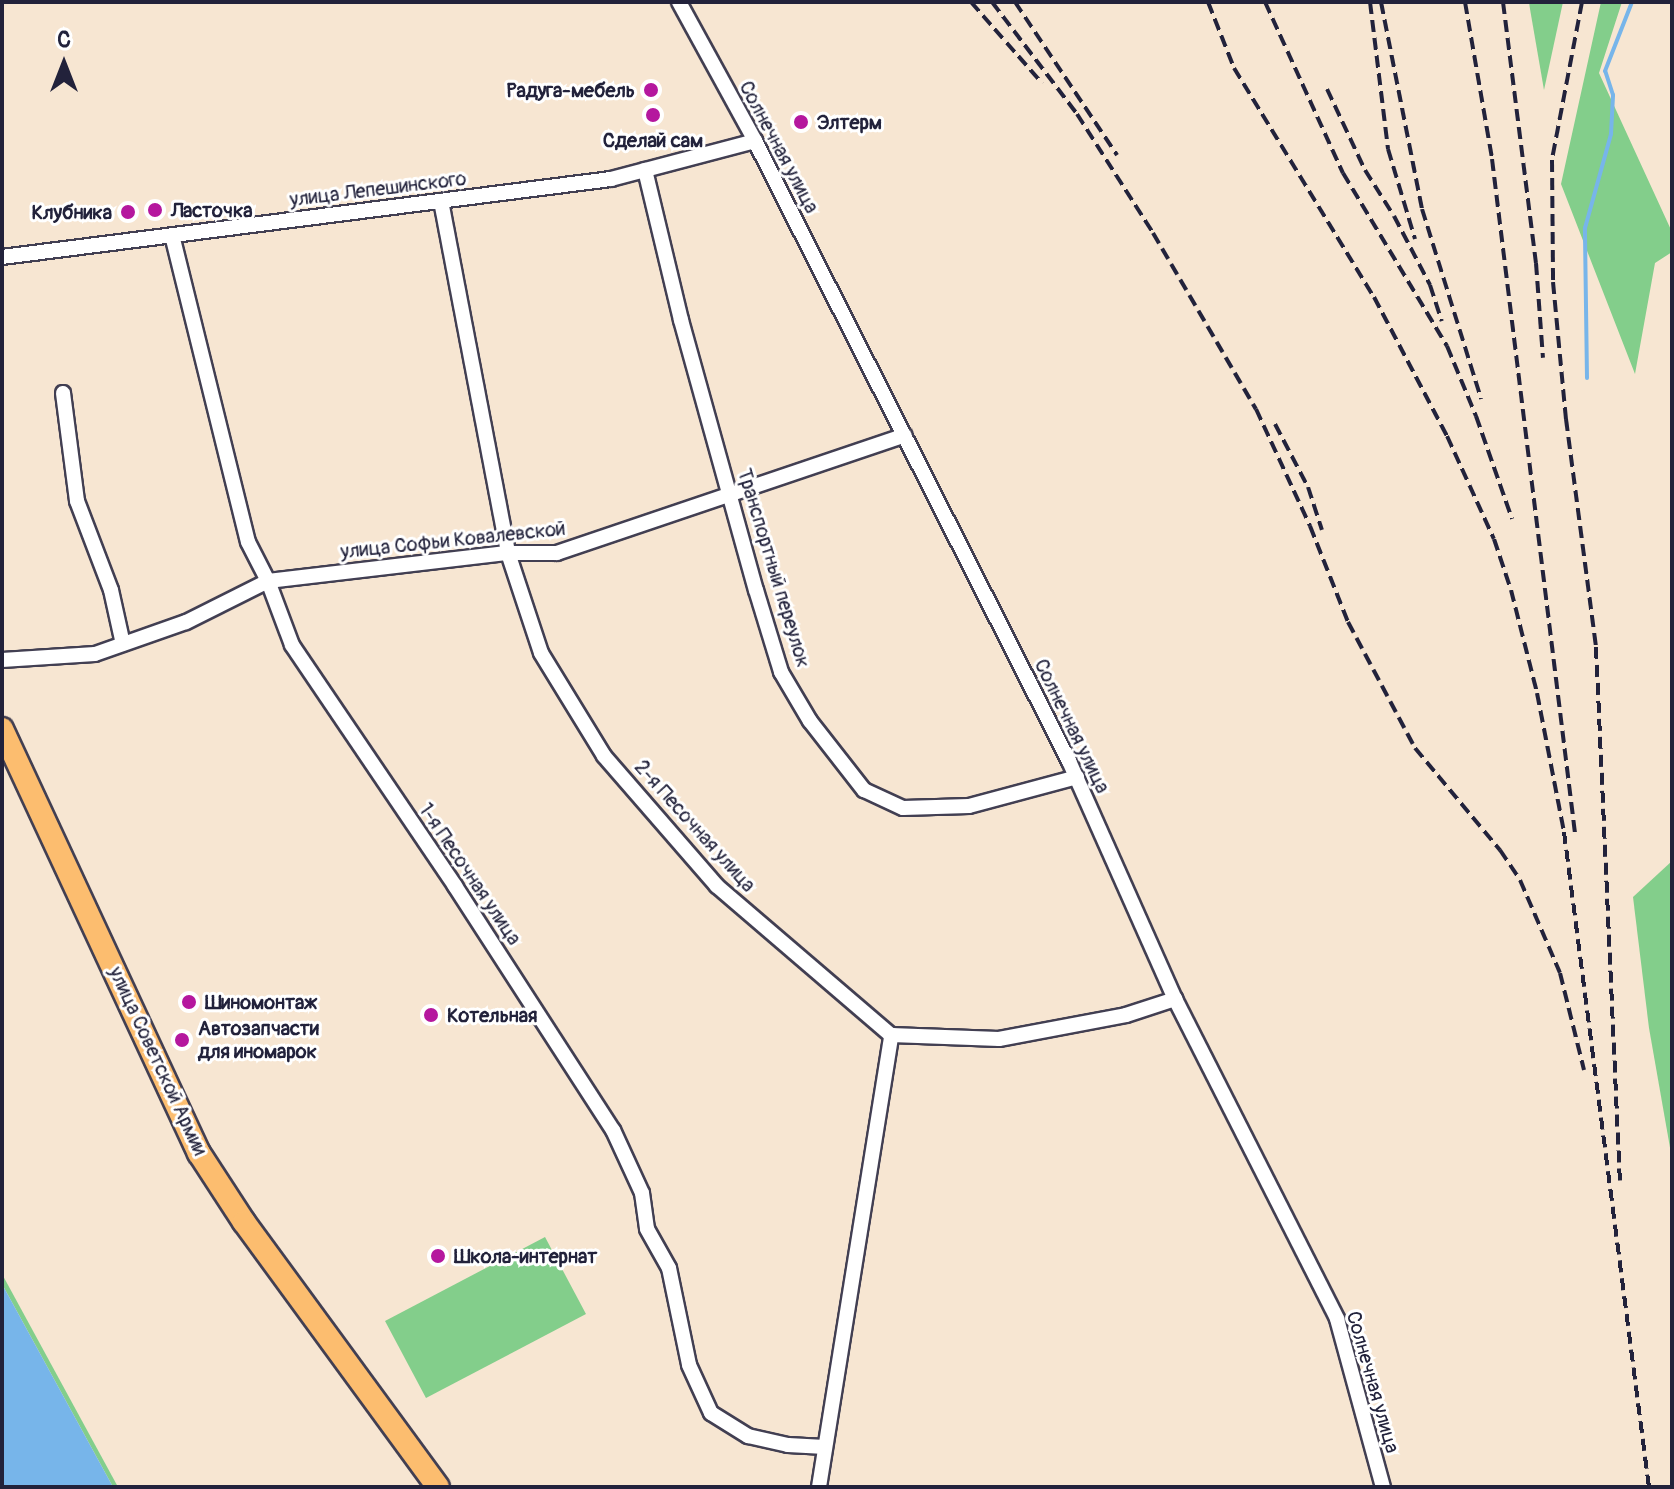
<!DOCTYPE html>
<meta charset="utf-8">
<style>
body{margin:0}
#map{position:relative;width:1674px;height:1489px;overflow:hidden;background:#f7e6d2;font-family:Pangolin,sans-serif}
div>[style]{position:absolute}
.green>*{inset:0;background:#83ce8b}
.water>*{inset:0;background:#77b5ea}
.stream>*{height:4px;margin:-2px;padding:0 2px;transform-origin:2px;border-radius:2px;background:#77b5ea}
.roads{filter:drop-shadow(2px 0 #423f52) drop-shadow(-2px 0 #423f52) drop-shadow(0 2px #423f52) drop-shadow(0 -2px #423f52)}
.street>*{height:14px;margin:-7px;padding:0 7px;transform-origin:7px;border-radius:7px;background:#fff}
.primary>*{height:22px;margin:-11px;padding:0 11px;transform-origin:11px;border-radius:11px;background:#fcbd6f}
.rail>*{height:4px;margin-top:-2px;transform-origin:0;background:repeating-linear-gradient(90deg,#22223b 0 12px,transparent 0 18px)}
.dots>*{width:22px;height:22px;translate:-50% -50%;box-sizing:border-box;border:4px solid #fff;border-radius:50%}
span{translate:-50% -50%;white-space:nowrap;text-align:center;line-height:1.15;-webkit-text-stroke:6px #fff;paint-order:stroke}
.poi-label{font-size:20px;color:#22223b;font-weight:700}
.right{translate:-100% -50%;text-align:right}
.left{translate:0 -50%;text-align:left}
.street-label{font-size:20px;color:#22223b}
.frame{position:absolute;inset:0;border:4px solid #22223b;pointer-events:none}
.north{position:absolute;left:24px;top:24px;width:80px;height:80px;-webkit-text-stroke:6px #fff;paint-order:stroke;rotate:0deg;font-size:22px;font-weight:700;line-height:32px;text-align:center;color:#22223b}
.north::after{content:'';display:block;margin:auto;width:28px;height:36px;background:#22223b;clip-path:polygon(50% 0,100% 100%,50% 72%,0 100%)}
</style>
<div id="map">
<div class="green">
<div style="clip-path:polygon(1529px 2px,1563px 2px,1544px 90px,1530px 9px)"></div>
<div style="clip-path:polygon(1601px 2px,1622px 2px,1599px 73px,1672px 232px,1672px 252px,1655px 263px,1635px 374px,1561px 184px)"></div>
<div style="clip-path:polygon(1672px 861px,1672px 1159px,1649px 1028px,1633px 897px)"></div>
<div style="clip-path:polygon(545px 1237px,586px 1314px,426px 1398px,385px 1321px)"></div>
<div style="clip-path:polygon(2px 1274px,118px 1487px,113px 1487px,2px 1284px)"></div>
</div>
<div class="water">
<div style="clip-path:polygon(2px 1284px,113px 1487px,2px 1487px)"></div>
</div>
<div class="stream">
<div style="left:1587px;top:378px;width:150px;rotate:-90.8deg"></div>
<div style="left:1585px;top:228px;width:98px;rotate:-74.5deg"></div>
<div style="left:1611px;top:134px;width:39px;rotate:-87deg"></div>
<div style="left:1613px;top:95px;width:25px;rotate:-108deg"></div>
<div style="left:1605px;top:71px;width:74px;rotate:-68.6deg"></div>
</div>
<div class="roads">
<div class="street">
<div style="left:679px;top:2px;width:158px;rotate:61.3deg"></div>
<div style="left:755px;top:141px;width:695px;rotate:63.14deg"></div>
<div style="left:1069px;top:761px;width:261px;rotate:66deg"></div>
<div style="left:1175px;top:999px;width:359px;rotate:63.1deg"></div>
<div style="left:1337px;top:1319px;width:174px;rotate:74.7deg"></div>
<div style="left:645px;top:170px;width:154px;rotate:76.5deg"></div>
<div style="left:681px;top:320px;width:280px;rotate:74.5deg"></div>
<div style="left:756px;top:590px;width:86px;rotate:73deg"></div>
<div style="left:781px;top:672px;width:57px;rotate:59.4deg"></div>
<div style="left:810px;top:721px;width:88px;rotate:52deg"></div>
<div style="left:864px;top:790px;width:43px;rotate:24.8deg"></div>
<div style="left:903px;top:808px;width:66px;rotate:-1.7deg"></div>
<div style="left:969px;top:806px;width:112px;rotate:-15deg"></div>
<div style="left:441px;top:201px;width:358px;rotate:79.2deg"></div>
<div style="left:508px;top:553px;width:105px;rotate:71.7deg"></div>
<div style="left:541px;top:653px;width:121px;rotate:58.5deg"></div>
<div style="left:604px;top:756px;width:172px;rotate:49deg"></div>
<div style="left:717px;top:886px;width:229px;rotate:40.6deg"></div>
<div style="left:172px;top:235px;width:316px;rotate:76.1deg"></div>
<div style="left:248px;top:542px;width:44px;rotate:62.9deg"></div>
<div style="left:268px;top:581px;width:68px;rotate:69.4deg"></div>
<div style="left:292px;top:645px;width:291px;rotate:55.9deg"></div>
<div style="left:455px;top:886px;width:291px;rotate:57.1deg"></div>
<div style="left:613px;top:1130px;width:69px;rotate:65.3deg"></div>
<div style="left:642px;top:1193px;width:36px;rotate:82deg"></div>
<div style="left:647px;top:1229px;width:45px;rotate:60.6deg"></div>
<div style="left:669px;top:1268px;width:99px;rotate:78.3deg"></div>
<div style="left:689px;top:1365px;width:53px;rotate:65.4deg"></div>
<div style="left:711px;top:1413px;width:44px;rotate:31.9deg"></div>
<div style="left:748px;top:1436px;width:41px;rotate:12.7deg"></div>
<div style="left:788px;top:1445px;width:37px;rotate:3deg"></div>
<div style="left:2px;top:257px;width:614px;rotate:-7.3deg"></div>
<div style="left:611px;top:179px;width:149px;rotate:-14.8deg"></div>
<div style="left:63px;top:393px;width:109px;rotate:82.6deg"></div>
<div style="left:77px;top:501px;width:95px;rotate:69.1deg"></div>
<div style="left:111px;top:590px;width:55px;rotate:77.5deg"></div>
<div style="left:2px;top:660px;width:93px;rotate:-3.7deg"></div>
<div style="left:95px;top:654px;width:96px;rotate:-19.4deg"></div>
<div style="left:186px;top:622px;width:92px;rotate:-26.6deg"></div>
<div style="left:268px;top:581px;width:242px;rotate:-6.7deg"></div>
<div style="left:508px;top:553px;width:49px"></div>
<div style="left:557px;top:553px;width:367px;rotate:-18.7deg"></div>
<div style="left:891px;top:1035px;width:108px;rotate:2.1deg"></div>
<div style="left:999px;top:1039px;width:129px;rotate:-10.7deg"></div>
<div style="left:1126px;top:1015px;width:52px;rotate:-18.1deg"></div>
<div style="left:819px;top:1487px;width:458px;rotate:-80.9deg"></div>
</div>
<div class="primary">
<div style="left:2px;top:729px;width:468px;rotate:65.1deg"></div>
<div style="left:199px;top:1153px;width:82px;rotate:56.9deg"></div>
<div style="left:244px;top:1222px;width:328px;rotate:53.8deg"></div>
</div>
</div>
<div class="rail">
<div style="left:971px;top:2px;width:108px;rotate:48.8deg"></div>
<div style="left:992px;top:2px;width:141px;rotate:52.8deg"></div>
<div style="left:1077px;top:114px;width:141px;rotate:57.4deg"></div>
<div style="left:1153px;top:233px;width:204px;rotate:59.7deg"></div>
<div style="left:1256px;top:409px;width:129px;rotate:65.2deg"></div>
<div style="left:1310px;top:526px;width:103px;rotate:68.4deg"></div>
<div style="left:1348px;top:622px;width:143px;rotate:62deg"></div>
<div style="left:1415px;top:748px;width:133px;rotate:50.2deg"></div>
<div style="left:1500px;top:850px;width:36px;rotate:56deg"></div>
<div style="left:1520px;top:880px;width:101px;rotate:66.7deg"></div>
<div style="left:1560px;top:973px;width:100px;rotate:76.1deg"></div>
<div style="left:1015px;top:2px;width:184px;rotate:56.3deg"></div>
<div style="left:1208px;top:2px;width:71px;rotate:68.5deg"></div>
<div style="left:1234px;top:68px;width:268px;rotate:58.6deg"></div>
<div style="left:1374px;top:297px;width:157px;rotate:62.3deg"></div>
<div style="left:1447px;top:436px;width:113px;rotate:65.5deg"></div>
<div style="left:1494px;top:539px;width:54px;rotate:71.6deg"></div>
<div style="left:1511px;top:590px;width:106px;rotate:75.8deg"></div>
<div style="left:1537px;top:693px;width:142px;rotate:79deg"></div>
<div style="left:1564px;top:832px;width:660px;rotate:82.61deg"></div>
<div style="left:1265px;top:2px;width:188px;rotate:65.5deg"></div>
<div style="left:1343px;top:173px;width:202px;rotate:59deg"></div>
<div style="left:1447px;top:346px;width:76px;rotate:67.5deg"></div>
<div style="left:1476px;top:416px;width:109px;rotate:70.7deg"></div>
<div style="left:1370px;top:2px;width:148px;rotate:83deg"></div>
<div style="left:1388px;top:149px;width:94px;rotate:73.3deg"></div>
<div style="left:1381px;top:2px;width:211px;rotate:78.8deg"></div>
<div style="left:1422px;top:209px;width:199px;rotate:72.7deg"></div>
<div style="left:1465px;top:2px;width:159px;rotate:80.2deg"></div>
<div style="left:1492px;top:159px;width:679px;rotate:82.98deg"></div>
<div style="left:1503px;top:2px;width:263px;rotate:82.8deg"></div>
<div style="left:1536px;top:263px;width:95px;rotate:85.8deg"></div>
<div style="left:1582px;top:2px;width:161px;rotate:100.8deg"></div>
<div style="left:1552px;top:160px;width:122px;rotate:89.5deg"></div>
<div style="left:1553px;top:282px;width:138px;rotate:84.6deg"></div>
<div style="left:1566px;top:419px;width:230px;rotate:82.5deg"></div>
<div style="left:1596px;top:647px;width:538px;rotate:87.44deg"></div>
<div style="left:1327px;top:89px;width:89px;rotate:64.9deg"></div>
<div style="left:1365px;top:170px;width:54px;rotate:57.8deg"></div>
<div style="left:1394px;top:216px;width:78px;rotate:62.4deg"></div>
<div style="left:1430px;top:285px;width:38px;rotate:72deg"></div>
<div style="left:1275px;top:424px;width:71px;rotate:62.4deg"></div>
<div style="left:1308px;top:487px;width:45px;rotate:72deg"></div>
</div>
<div class="dots">
<div style="left:651px;top:90px;background:#b5179e"></div>
<div style="left:653px;top:115px;background:#b5179e"></div>
<div style="left:801px;top:122px;background:#b5179e"></div>
<div style="left:155px;top:210px;background:#b5179e"></div>
<div style="left:128px;top:212px;background:#b5179e"></div>
<div style="left:189px;top:1002px;background:#b5179e"></div>
<div style="left:431px;top:1015px;background:#b5179e"></div>
<div style="left:182px;top:1040px;background:#b5179e"></div>
<div style="left:438px;top:1256px;background:#b5179e"></div>
</div>
<div class="poi-label">
<span class="right" style="left:635px;top:90px">Радуга-мебель</span>
<span class="left" style="left:817px;top:122px">Элтерм</span>
<span style="left:653px;top:140px">Сделай сам</span>
<span class="left" style="left:171px;top:210px">Ласточка</span>
<span class="right" style="left:112px;top:212px">Клубника</span>
<span class="left" style="left:205px;top:1002px">Шиномонтаж</span>
<span class="left" style="left:447px;top:1015px">Котельная</span>
<span class="left" style="left:198px;top:1040px">Автозапчасти<br>для иномарок</span>
<span class="left" style="left:454px;top:1256px">Школа-интернат</span>
</div>
<div class="street-label">
<span style="left:779px;top:147px;rotate:62deg">Солнечная улица</span>
<span style="left:378px;top:189px;rotate:-7deg">улица Лепешинского</span>
<span style="left:453px;top:540px;rotate:-6deg">улица Софьи Ковалевской</span>
<span style="left:774px;top:568px;rotate:73deg">Транспортный переулок</span>
<span style="left:1072px;top:726px;rotate:64deg">Солнечная улица</span>
<span style="left:695px;top:826px;rotate:48deg">2-я Песочная улица</span>
<span style="left:470px;top:874px;rotate:56deg">1-я Песочная улица</span>
<span style="left:158px;top:1061px;rotate:65deg">улица Советской Армии</span>
<span style="left:1373px;top:1382px;rotate:74deg">Солнечная улица</span>
</div>
<div class="frame"></div>
<div class="north">С</div>
</div>
